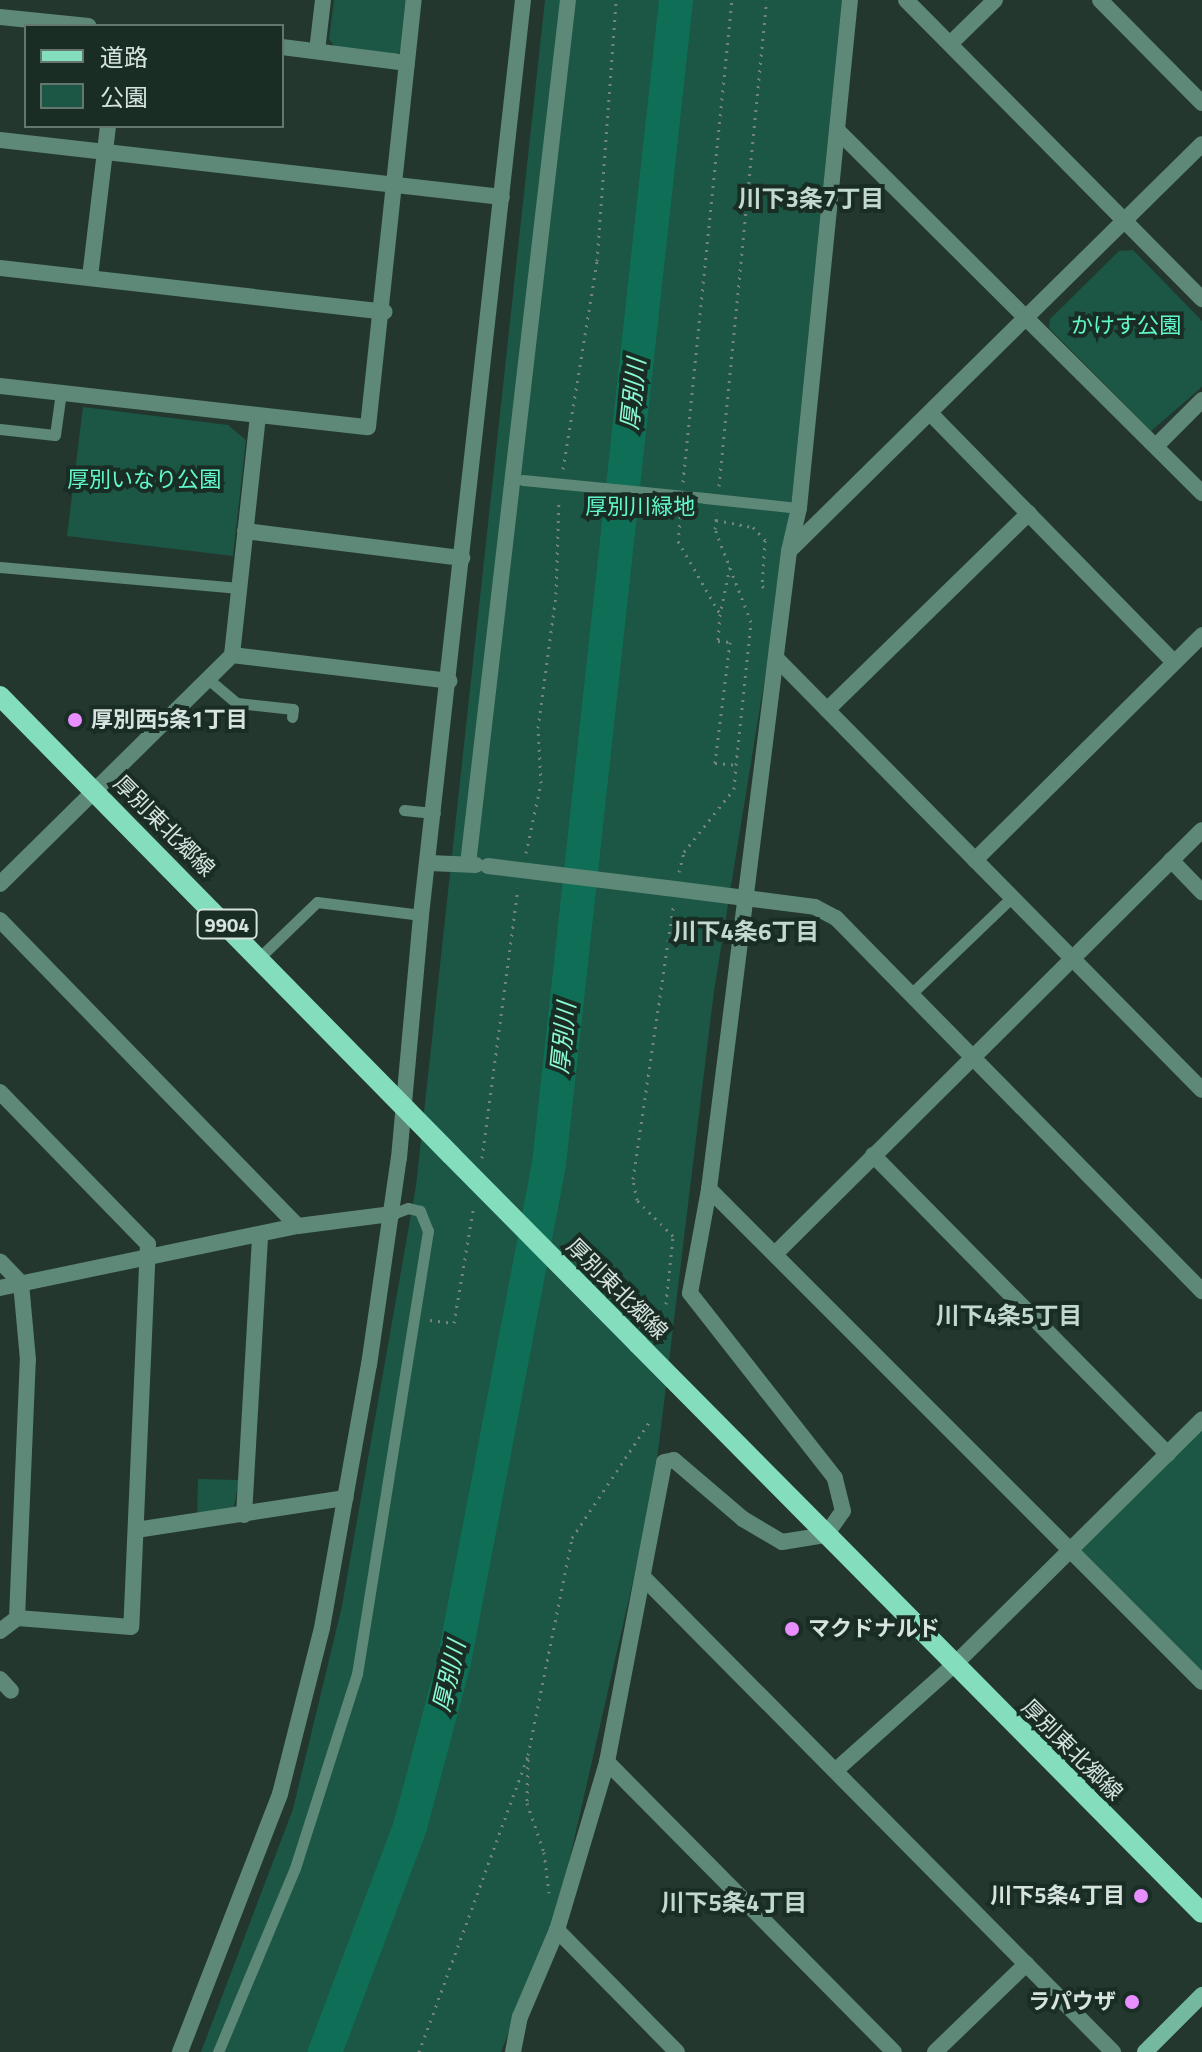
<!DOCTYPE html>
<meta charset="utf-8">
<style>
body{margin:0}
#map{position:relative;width:1202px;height:2052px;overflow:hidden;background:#23372f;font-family:"Titillium Web","Noto Sans JP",sans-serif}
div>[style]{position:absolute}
.green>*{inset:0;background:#1c5644}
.river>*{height:34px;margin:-17px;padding:0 17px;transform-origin:17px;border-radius:17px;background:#0e6f56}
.path>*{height:3px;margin-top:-1.5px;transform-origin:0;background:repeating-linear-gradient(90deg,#74847d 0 2px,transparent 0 8px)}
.lane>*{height:11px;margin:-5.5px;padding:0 5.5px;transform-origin:5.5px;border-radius:5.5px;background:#5e8878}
.street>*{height:16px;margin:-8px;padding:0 8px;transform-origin:8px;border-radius:8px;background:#5e8878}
.secondary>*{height:16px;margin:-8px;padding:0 8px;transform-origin:8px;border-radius:8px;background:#74b89f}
.primary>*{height:20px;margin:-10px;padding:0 10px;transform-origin:10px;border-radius:10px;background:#84debe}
.lane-bridge>*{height:11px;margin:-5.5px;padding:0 5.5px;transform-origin:5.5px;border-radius:5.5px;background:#5e8878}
.street-bridge>*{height:16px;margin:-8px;padding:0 8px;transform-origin:8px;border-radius:8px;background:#5e8878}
.primary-bridge>*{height:20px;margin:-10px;padding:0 10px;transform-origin:10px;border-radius:10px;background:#84debe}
.dots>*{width:22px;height:22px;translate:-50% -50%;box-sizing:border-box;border:4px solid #192d25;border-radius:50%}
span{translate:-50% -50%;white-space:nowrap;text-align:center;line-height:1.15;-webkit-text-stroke:8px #192d25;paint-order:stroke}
.shield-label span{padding:2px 6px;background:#192d25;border:2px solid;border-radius:6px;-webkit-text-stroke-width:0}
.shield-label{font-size:20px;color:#d7e3de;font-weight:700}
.park-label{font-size:22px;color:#61f9cb}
.poi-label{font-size:22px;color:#d7e3de;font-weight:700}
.left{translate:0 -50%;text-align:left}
.right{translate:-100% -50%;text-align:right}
.street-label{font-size:22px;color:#d7e3de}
.neighbourhood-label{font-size:24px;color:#c1d9cf;font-weight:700}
.water-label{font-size:24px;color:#8bfad4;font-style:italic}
.legend{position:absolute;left:24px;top:24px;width:260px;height:104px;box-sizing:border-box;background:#192d25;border:2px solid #65766f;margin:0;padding:10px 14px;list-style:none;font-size:24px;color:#d7e3de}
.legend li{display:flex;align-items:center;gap:16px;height:40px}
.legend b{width:40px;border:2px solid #65766f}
</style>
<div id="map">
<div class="green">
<div style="clip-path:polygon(334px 0,410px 0,404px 49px,396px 55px,336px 48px,329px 39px)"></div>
<div style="clip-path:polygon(545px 0,842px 0,789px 528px,714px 991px,653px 1493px,559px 1906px,501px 2052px,201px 2052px,293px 1809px,342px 1606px,416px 1186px)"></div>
<div style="clip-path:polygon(1133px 250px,1202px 321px,1202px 387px,1151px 431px,1049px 328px,1050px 319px,1119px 251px)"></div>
<div style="clip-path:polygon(83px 407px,228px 425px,246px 440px,233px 556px,67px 536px)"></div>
<div style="clip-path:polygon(1202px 1430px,1202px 1675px,1080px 1550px)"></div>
<div style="clip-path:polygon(198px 1479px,239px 1480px,233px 1512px,197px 1516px)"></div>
</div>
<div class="river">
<div style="left:325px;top:2052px;width:241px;rotate:-69.3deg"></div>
<div style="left:410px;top:1827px;width:171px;rotate:-75.1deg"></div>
<div style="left:454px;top:1662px;width:507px;rotate:-79.2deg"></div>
<div style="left:549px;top:1164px;width:1171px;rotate:-83.77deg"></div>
</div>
<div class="path">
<div style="left:563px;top:469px;width:211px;rotate:-80.7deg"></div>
<div style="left:597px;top:261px;width:262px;rotate:-85.8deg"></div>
<div style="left:683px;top:482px;width:484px;rotate:-84.2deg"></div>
<div style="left:719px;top:486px;width:488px;rotate:-84.4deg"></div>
<div style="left:681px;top:509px;width:32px;rotate:95deg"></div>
<div style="left:678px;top:541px;width:84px;rotate:60.1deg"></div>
<div style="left:716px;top:520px;width:38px;rotate:11deg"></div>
<div style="left:753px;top:527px;width:18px;rotate:47deg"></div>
<div style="left:765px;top:540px;width:46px;rotate:93.7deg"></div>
<div style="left:762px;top:586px;width:5px;rotate:37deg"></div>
<div style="left:730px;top:567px;width:48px;rotate:102deg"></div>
<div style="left:720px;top:614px;width:27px;rotate:94deg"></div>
<div style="left:718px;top:641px;width:12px;rotate:5deg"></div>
<div style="left:730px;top:642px;width:122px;rotate:97.1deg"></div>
<div style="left:715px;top:763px;width:21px;rotate:5deg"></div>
<div style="left:526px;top:853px;width:72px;rotate:-77.9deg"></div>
<div style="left:541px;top:783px;width:55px;rotate:-93.1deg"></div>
<div style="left:538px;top:728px;width:135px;rotate:-82.3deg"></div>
<div style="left:556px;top:594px;width:94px;rotate:-88.2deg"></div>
<div style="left:679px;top:872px;width:21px;rotate:-76deg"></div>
<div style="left:684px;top:852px;width:80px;rotate:-51.6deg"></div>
<div style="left:734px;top:789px;width:24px;rotate:-85deg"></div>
<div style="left:736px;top:765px;width:144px;rotate:-84deg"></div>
<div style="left:751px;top:622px;width:100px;rotate:-111.2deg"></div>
<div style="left:715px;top:529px;width:16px;rotate:-83deg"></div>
<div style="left:482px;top:1158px;width:272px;rotate:-82.4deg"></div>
<div style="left:666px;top:1304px;width:68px;rotate:-84.1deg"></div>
<div style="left:673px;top:1236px;width:51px;rotate:-135deg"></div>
<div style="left:637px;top:1200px;width:21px;rotate:-101deg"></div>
<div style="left:633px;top:1179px;width:275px;rotate:-81.6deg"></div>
<div style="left:430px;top:1320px;width:24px;rotate:7deg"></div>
<div style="left:454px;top:1323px;width:120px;rotate:-80.4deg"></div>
<div style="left:528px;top:1759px;width:44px;rotate:91.3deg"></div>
<div style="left:527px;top:1803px;width:52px;rotate:70.9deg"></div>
<div style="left:544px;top:1852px;width:41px;rotate:83deg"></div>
<div style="left:419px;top:2052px;width:316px;rotate:-69.8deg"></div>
<div style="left:528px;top:1755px;width:221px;rotate:-78.5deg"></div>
<div style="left:572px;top:1538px;width:141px;rotate:-56.3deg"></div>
</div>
<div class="lane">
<div style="left:0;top:429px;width:55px;rotate:6.2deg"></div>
<div style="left:55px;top:435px;width:43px;rotate:-82.1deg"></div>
<div style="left:705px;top:498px;width:95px;rotate:6.1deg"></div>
<div style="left:0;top:567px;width:240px;rotate:5deg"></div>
<div style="left:208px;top:679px;width:38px;rotate:40deg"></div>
<div style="left:237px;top:703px;width:56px;rotate:6.1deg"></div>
<div style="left:293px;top:709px;width:8px;rotate:97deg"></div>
<div style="left:404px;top:810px;width:31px;rotate:6deg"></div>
<div style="left:260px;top:957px;width:79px;rotate:-44deg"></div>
<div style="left:317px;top:902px;width:105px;rotate:7.1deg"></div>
<div style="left:911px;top:994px;width:139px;rotate:-43.8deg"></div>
<div style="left:218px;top:2052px;width:199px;rotate:-67.3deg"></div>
<div style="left:295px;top:1868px;width:204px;rotate:-72.3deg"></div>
<div style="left:357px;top:1674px;width:449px;rotate:-80.9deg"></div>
<div style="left:428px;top:1231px;width:22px;rotate:-112deg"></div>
<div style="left:420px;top:1211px;width:12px;rotate:-166deg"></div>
<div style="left:408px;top:1208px;width:17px;rotate:159deg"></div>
</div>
<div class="street">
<div style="left:906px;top:0;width:421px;rotate:45.3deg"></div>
<div style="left:1100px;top:0;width:145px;rotate:45.3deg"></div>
<div style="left:0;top:17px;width:89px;rotate:5.8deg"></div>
<div style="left:950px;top:44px;width:63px;rotate:-44.4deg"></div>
<div style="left:282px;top:47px;width:126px;rotate:7.3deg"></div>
<div style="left:317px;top:51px;width:51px;rotate:-83.3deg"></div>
<div style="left:837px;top:130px;width:515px;rotate:44.84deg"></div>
<div style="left:0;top:140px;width:505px;rotate:6.48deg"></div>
<div style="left:0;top:268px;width:387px;rotate:6.5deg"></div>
<div style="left:90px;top:277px;width:152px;rotate:-83.2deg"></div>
<div style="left:0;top:386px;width:370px;rotate:6.4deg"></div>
<div style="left:368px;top:427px;width:429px;rotate:-83.9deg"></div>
<div style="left:930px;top:413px;width:349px;rotate:45.6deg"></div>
<div style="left:1156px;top:446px;width:65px;rotate:-45deg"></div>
<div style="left:245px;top:531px;width:219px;rotate:7.1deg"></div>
<div style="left:790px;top:550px;width:578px;rotate:-44.58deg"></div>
<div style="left:232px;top:655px;width:219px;rotate:6.8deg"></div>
<div style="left:777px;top:659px;width:605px;rotate:45.4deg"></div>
<div style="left:827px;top:710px;width:282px;rotate:-44.3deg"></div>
<div style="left:975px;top:860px;width:320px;rotate:-44.7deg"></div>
<div style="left:1171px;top:860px;width:45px;rotate:45.9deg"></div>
<div style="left:429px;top:863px;width:47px;rotate:2.4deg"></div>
<div style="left:468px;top:864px;width:870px;rotate:-83.4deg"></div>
<div style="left:0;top:884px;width:326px;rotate:-44.6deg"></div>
<div style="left:232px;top:655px;width:240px;rotate:-83.8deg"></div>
<div style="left:667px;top:888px;width:149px;rotate:7.3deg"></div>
<div style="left:815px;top:907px;width:24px;rotate:28deg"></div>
<div style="left:836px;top:918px;width:523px;rotate:45.54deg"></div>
<div style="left:0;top:920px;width:427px;rotate:45.8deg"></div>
<div style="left:0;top:1092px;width:212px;rotate:45.8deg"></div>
<div style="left:148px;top:1244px;width:383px;rotate:92.5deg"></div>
<div style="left:131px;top:1627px;width:114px;rotate:-175.5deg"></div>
<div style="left:17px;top:1618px;width:258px;rotate:-87.6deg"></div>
<div style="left:28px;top:1360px;width:77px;rotate:-95.2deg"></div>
<div style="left:21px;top:1283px;width:30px;rotate:-134deg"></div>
<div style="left:873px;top:1155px;width:420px;rotate:45.4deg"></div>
<div style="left:709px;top:1189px;width:697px;rotate:45deg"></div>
<div style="left:776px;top:1253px;width:600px;rotate:-44.8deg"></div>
<div style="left:0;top:1288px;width:304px;rotate:-11.8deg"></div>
<div style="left:298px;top:1226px;width:95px;rotate:-7.3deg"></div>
<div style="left:244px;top:1515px;width:281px;rotate:-86.7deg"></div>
<div style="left:136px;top:1530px;width:212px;rotate:-8.7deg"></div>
<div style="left:644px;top:1578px;width:667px;rotate:45.3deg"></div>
<div style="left:0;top:1631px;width:21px;rotate:-37deg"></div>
<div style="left:0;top:1679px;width:16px;rotate:47deg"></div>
<div style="left:607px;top:1762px;width:408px;rotate:45.3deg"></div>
<div style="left:836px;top:1770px;width:158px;rotate:-41.7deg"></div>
<div style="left:954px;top:1665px;width:349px;rotate:-44.7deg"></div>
<div style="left:557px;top:1930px;width:171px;rotate:45.5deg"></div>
<div style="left:180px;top:2052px;width:277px;rotate:-68.8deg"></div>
<div style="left:280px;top:1794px;width:171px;rotate:-75.8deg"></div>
<div style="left:322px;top:1628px;width:267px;rotate:-79.9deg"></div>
<div style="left:369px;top:1365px;width:209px;rotate:-81.8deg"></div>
<div style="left:399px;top:1158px;width:244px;rotate:-84.8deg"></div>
<div style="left:421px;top:915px;width:921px;rotate:-83.64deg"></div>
<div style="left:513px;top:2052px;width:36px;rotate:-79deg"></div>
<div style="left:520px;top:2017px;width:95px;rotate:-67deg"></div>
<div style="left:557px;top:1930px;width:175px;rotate:-73.4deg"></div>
<div style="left:607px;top:1762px;width:305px;rotate:-79.2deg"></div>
<div style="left:664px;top:1462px;width:10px;rotate:-11deg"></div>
<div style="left:674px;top:1460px;width:91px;rotate:40.5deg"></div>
<div style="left:743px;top:1519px;width:45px;rotate:30.5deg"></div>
<div style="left:782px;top:1542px;width:45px;rotate:-9deg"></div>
<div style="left:826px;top:1535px;width:29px;rotate:-55deg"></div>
<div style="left:843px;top:1511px;width:34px;rotate:-104deg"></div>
<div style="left:835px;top:1478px;width:235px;rotate:-128.1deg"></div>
<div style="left:690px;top:1293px;width:106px;rotate:-79.6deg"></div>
<div style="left:709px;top:1189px;width:643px;rotate:-82.85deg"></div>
<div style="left:789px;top:551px;width:44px;rotate:-76.9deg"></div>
<div style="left:799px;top:508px;width:511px;rotate:-84.27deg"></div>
<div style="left:935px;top:2052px;width:127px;rotate:-44deg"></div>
</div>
<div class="secondary">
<div style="left:1145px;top:2052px;width:81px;rotate:-45deg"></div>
</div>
<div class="primary">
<div style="left:0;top:696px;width:643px;rotate:45.5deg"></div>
<div style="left:638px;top:1344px;width:801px;rotate:45.25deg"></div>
</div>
<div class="lane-bridge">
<div style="left:523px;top:480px;width:183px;rotate:5.6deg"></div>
</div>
<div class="street-bridge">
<div style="left:488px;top:866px;width:180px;rotate:7deg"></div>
</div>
<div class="primary-bridge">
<div style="left:451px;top:1155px;width:266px;rotate:45.3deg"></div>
</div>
<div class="dots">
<div style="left:75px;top:720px;background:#e88eff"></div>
<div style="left:792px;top:1629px;background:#e88eff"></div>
<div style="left:1141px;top:1896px;background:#e88eff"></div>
<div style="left:1132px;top:2002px;background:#e88eff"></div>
</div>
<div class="shield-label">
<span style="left:227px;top:924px">9904</span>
</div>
<div class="park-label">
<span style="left:1126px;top:326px">かけす公園</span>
<span style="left:144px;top:480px">厚別いなり公園</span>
<span style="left:640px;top:507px">厚別川緑地</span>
</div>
<div class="poi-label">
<span class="left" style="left:91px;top:720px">厚別西5条1丁目</span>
<span class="left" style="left:808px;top:1629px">マクドナルド</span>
<span class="right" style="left:1125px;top:1896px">川下5条4丁目</span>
<span class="right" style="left:1116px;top:2002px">ラパウザ</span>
</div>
<div class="street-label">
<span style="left:164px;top:826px;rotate:45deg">厚別東北郷線</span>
<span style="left:617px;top:1289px;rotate:45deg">厚別東北郷線</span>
<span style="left:1072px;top:1750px;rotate:45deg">厚別東北郷線</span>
</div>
<div class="neighbourhood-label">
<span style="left:811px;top:199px">川下3条7丁目</span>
<span style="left:746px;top:932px">川下4条6丁目</span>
<span style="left:1009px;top:1316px">川下4条5丁目</span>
<span style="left:734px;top:1903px">川下5条4丁目</span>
</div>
<div class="water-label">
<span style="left:633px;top:394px;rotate:-84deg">厚別川</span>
<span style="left:563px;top:1038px;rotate:-84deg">厚別川</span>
<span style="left:449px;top:1676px;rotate:-77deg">厚別川</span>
</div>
<ul class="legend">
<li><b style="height:10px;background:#84debe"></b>道路</li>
<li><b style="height:22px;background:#1c5644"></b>公園</li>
</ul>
</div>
